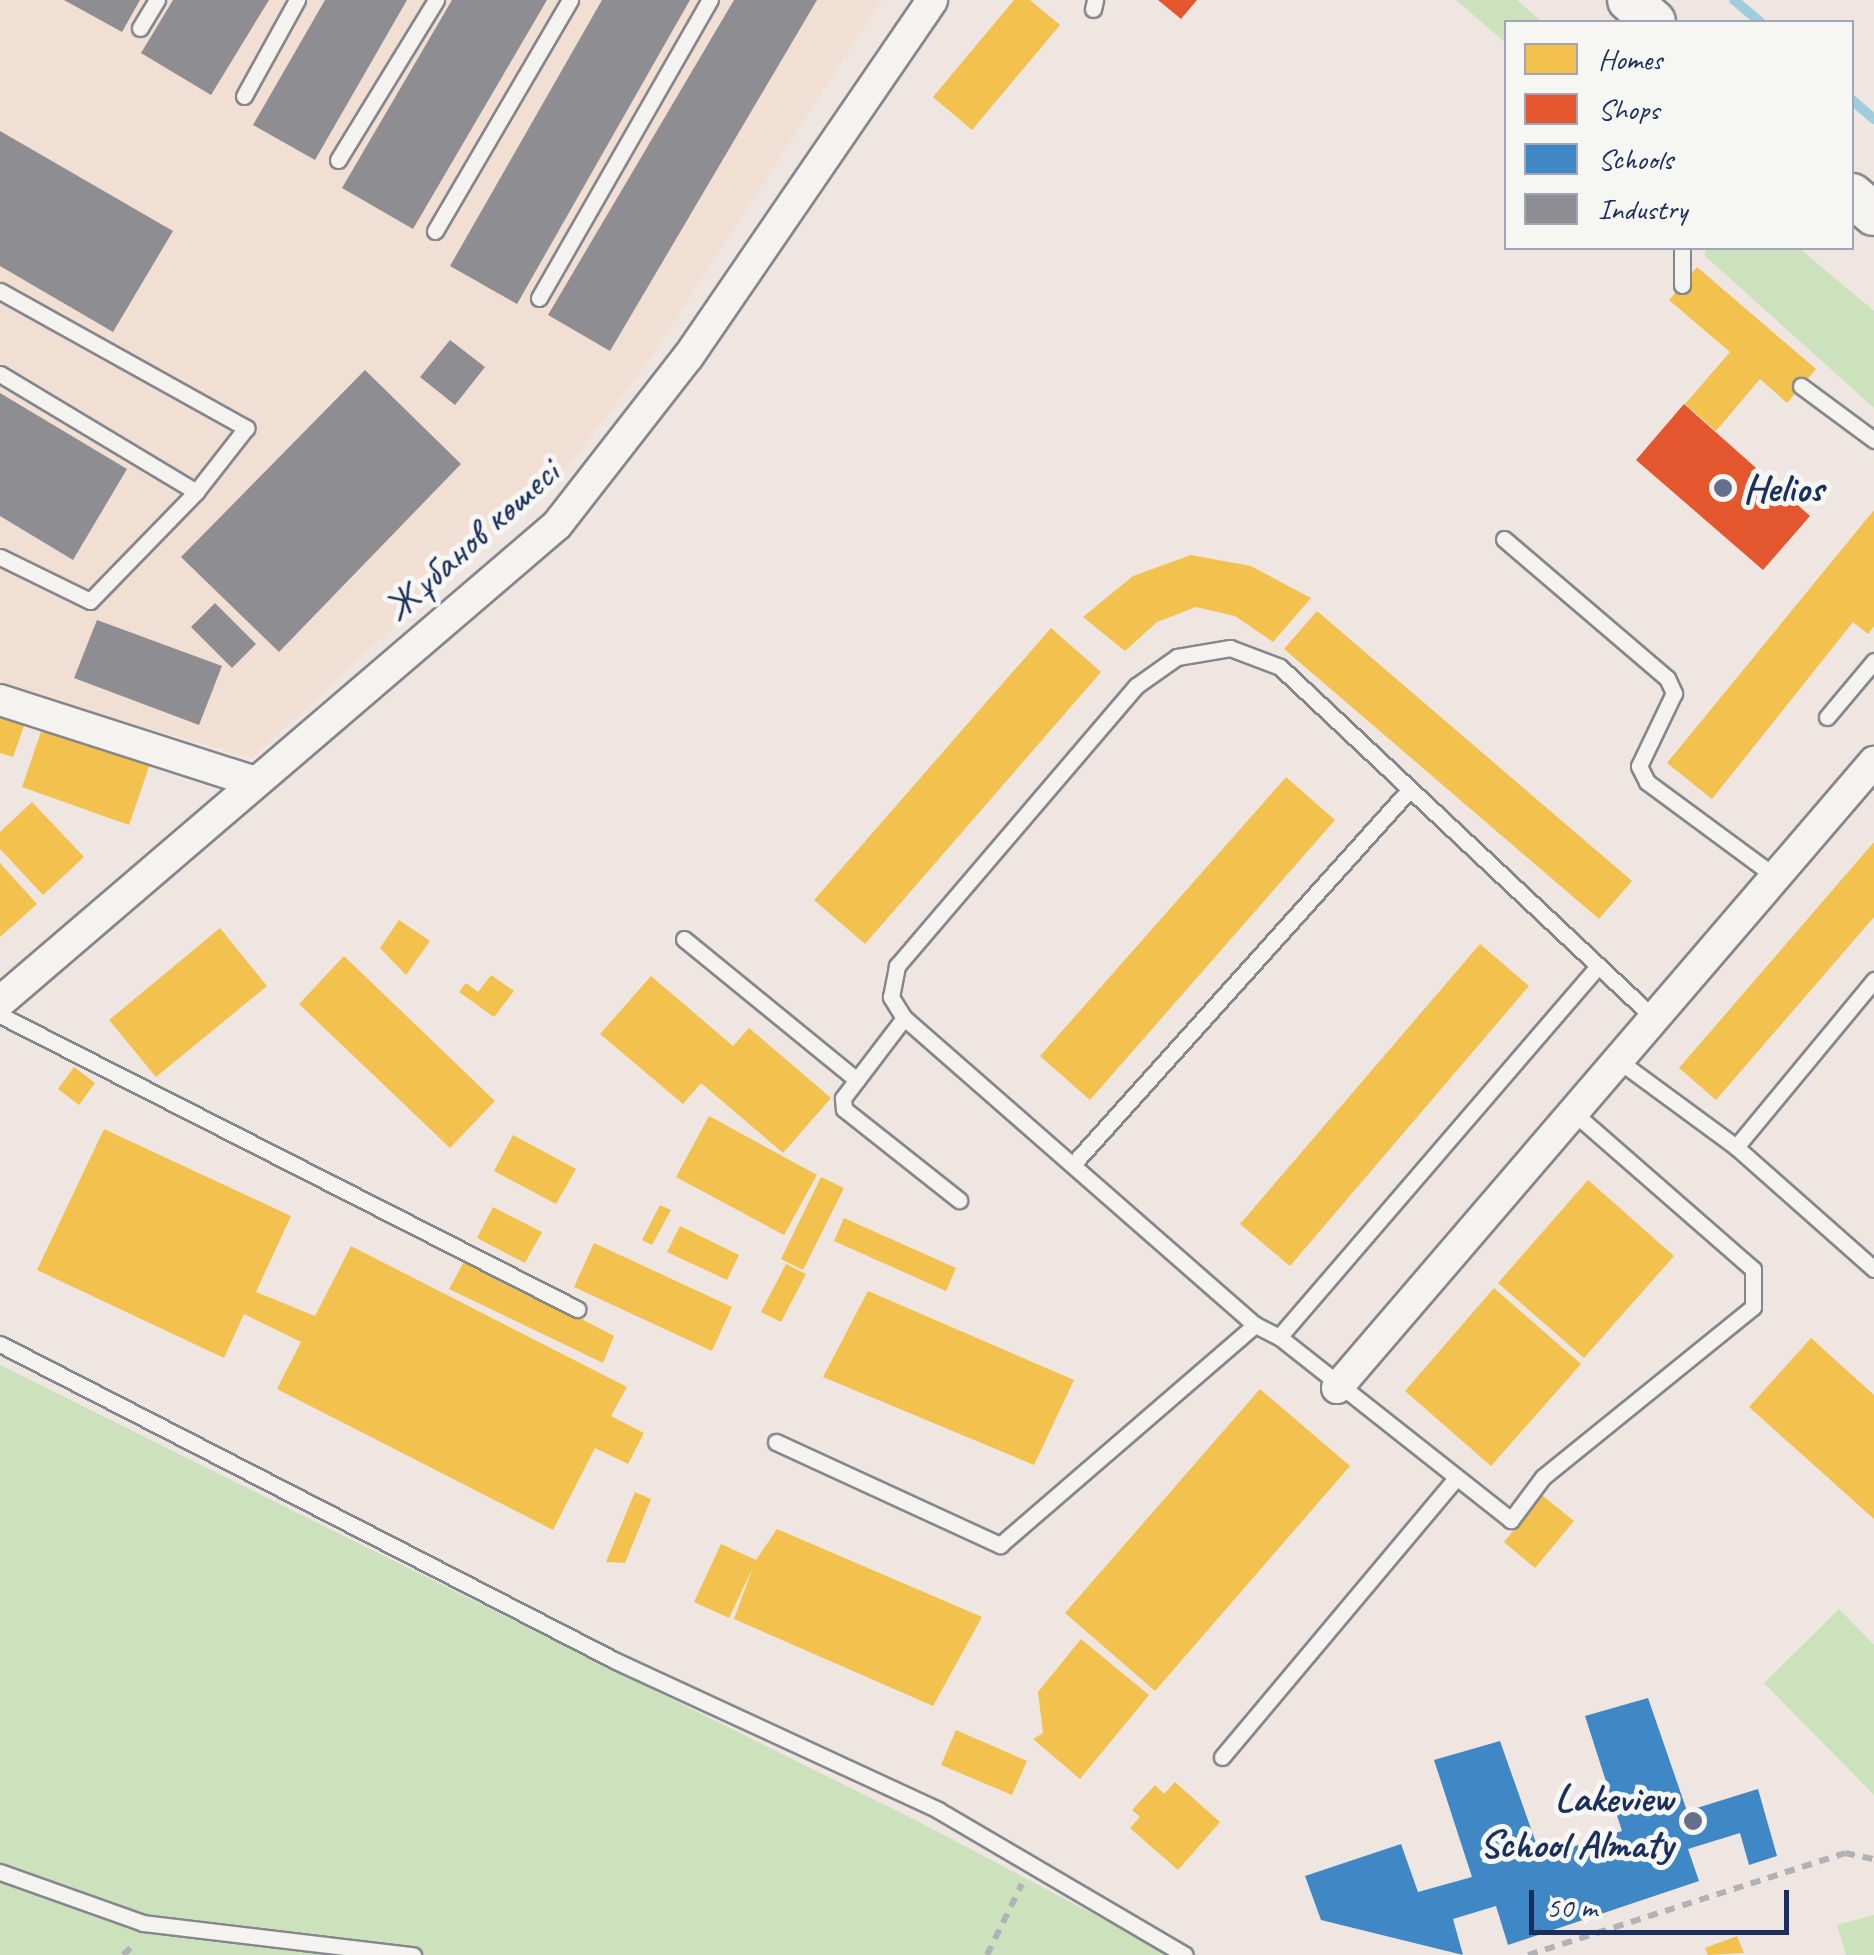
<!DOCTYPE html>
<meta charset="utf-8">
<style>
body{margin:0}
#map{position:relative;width:1874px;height:1955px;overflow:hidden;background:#efe6e1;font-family:Caveat,sans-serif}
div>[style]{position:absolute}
.built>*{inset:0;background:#f2dfd4}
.green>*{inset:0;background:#cce2bc}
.homes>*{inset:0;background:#f2c14e}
.shops>*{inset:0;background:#e4572e}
.schools>*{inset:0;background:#3f88c5}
.industry>*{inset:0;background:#8d8d92}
.stream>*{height:10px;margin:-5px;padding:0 5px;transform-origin:5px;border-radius:5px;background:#9ecede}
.path>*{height:6px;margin-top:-3px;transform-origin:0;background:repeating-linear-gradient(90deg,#b1b2b6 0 10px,transparent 0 18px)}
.roads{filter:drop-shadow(2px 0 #86868d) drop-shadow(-2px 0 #86868d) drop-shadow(0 2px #86868d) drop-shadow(0 -2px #86868d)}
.lane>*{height:15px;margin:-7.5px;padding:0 7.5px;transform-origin:7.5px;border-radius:7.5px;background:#f4f3f0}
.street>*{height:30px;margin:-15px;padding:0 15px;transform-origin:15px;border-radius:15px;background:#f4f3f0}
.secondary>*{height:42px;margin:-21px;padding:0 21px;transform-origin:21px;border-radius:21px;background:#f4f3f0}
.dots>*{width:28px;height:28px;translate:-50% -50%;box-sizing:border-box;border:5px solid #f6f6f2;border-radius:50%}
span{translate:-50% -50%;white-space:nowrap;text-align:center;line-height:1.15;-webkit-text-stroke:10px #f6f6f2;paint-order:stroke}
.poi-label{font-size:40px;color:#1b2f5e;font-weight:700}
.left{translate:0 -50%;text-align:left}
.right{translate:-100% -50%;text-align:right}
.street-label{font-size:40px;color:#1b2f5e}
.legend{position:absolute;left:1504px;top:20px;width:350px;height:230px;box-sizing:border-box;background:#f6f6f2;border:2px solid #9ea6b7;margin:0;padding:12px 18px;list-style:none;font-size:30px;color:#1b2f5e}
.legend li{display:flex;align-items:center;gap:20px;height:50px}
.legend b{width:50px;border:2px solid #9ea6b7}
.scale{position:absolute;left:1529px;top:1890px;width:260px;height:45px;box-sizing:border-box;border:5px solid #1b2f5e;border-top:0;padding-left:12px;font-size:30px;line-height:35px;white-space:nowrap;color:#1b2f5e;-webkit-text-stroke:8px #f6f6f2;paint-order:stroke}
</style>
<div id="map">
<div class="built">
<div style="clip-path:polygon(0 0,882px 0,645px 366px,570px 464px,252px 758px,0 686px)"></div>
</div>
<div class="green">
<div style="clip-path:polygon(1456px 0,1517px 0,1542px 22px,1506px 22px,1506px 43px)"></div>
<div style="clip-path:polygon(1706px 248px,1799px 248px,1874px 311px,1874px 408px,1705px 256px)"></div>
<div style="clip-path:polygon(0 1365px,923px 1824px,1171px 1955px,0 1955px)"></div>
<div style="clip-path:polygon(1839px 1609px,1874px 1645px,1874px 1795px,1764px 1683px)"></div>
<div style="clip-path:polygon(1874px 1915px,1874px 1955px,1846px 1955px,1837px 1925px)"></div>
</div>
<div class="homes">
<div style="clip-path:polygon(1014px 0,1030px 0,1060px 25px,972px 130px,933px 97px)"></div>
<div style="clip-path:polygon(1697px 267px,1816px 369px,1787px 403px,1760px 379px,1716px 431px,1685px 404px,1730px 352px,1669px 300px)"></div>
<div style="clip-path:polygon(1874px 510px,1874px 626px,1868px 634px,1853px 622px,1712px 799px,1667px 763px)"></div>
<div style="clip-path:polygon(1191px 555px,1251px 566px,1311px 598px,1273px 642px,1235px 616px,1196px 607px,1157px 622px,1125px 651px,1083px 617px,1133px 576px)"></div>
<div style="clip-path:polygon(1317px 611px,1632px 881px,1599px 919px,1284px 649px)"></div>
<div style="clip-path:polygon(1051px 628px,1101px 672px,865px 944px,814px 900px)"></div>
<div style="clip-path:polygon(0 711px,26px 720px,13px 757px,0 753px)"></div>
<div style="clip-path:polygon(44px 723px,151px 761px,129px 825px,22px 787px)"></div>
<div style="clip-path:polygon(1286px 777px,1335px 820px,1090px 1100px,1040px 1056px)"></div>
<div style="clip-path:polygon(32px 802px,84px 857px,43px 895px,0 849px,0 832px)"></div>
<div style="clip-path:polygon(1874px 842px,1874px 917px,1716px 1100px,1679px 1068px)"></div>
<div style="clip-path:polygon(0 863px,37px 904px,0 937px)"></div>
<div style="clip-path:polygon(399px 920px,430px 941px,406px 975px,380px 948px)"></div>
<div style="clip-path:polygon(220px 928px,267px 986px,156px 1077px,109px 1020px)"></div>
<div style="clip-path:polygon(1480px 944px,1529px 986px,1290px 1266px,1240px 1224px)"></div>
<div style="clip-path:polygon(344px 956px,495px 1101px,450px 1148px,299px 1004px)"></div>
<div style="clip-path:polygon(491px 975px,514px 991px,494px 1017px,459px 992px,466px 983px,478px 992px)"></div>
<div style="clip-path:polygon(651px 976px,733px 1046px,749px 1028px,831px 1098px,783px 1153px,701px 1083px,683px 1104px,600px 1034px)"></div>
<div style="clip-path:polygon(74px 1067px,95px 1083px,79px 1105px,58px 1089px)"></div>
<div style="clip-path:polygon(709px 1116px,817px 1175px,784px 1235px,676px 1177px)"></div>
<div style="clip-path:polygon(104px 1129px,291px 1216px,256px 1292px,315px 1316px,351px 1246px,627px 1387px,611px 1416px,644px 1433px,628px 1464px,595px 1448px,553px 1530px,277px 1389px,301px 1342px,244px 1314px,224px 1358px,37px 1270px)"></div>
<div style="clip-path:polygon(513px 1135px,576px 1169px,556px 1204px,494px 1171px)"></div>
<div style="clip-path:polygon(821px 1177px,844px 1188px,803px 1270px,781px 1259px)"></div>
<div style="clip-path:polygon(1588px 1180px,1674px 1256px,1584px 1358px,1498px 1283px)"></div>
<div style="clip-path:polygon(660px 1205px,671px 1210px,652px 1245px,642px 1240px)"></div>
<div style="clip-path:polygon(493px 1207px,542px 1232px,525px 1263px,477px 1238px)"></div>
<div style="clip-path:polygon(844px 1218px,956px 1268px,946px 1291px,834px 1241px)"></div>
<div style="clip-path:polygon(680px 1226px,739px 1255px,727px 1280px,667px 1252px)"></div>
<div style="clip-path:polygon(594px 1243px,732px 1307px,712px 1351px,574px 1287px)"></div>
<div style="clip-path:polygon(466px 1258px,614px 1336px,603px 1363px,449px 1289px)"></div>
<div style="clip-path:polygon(786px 1264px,806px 1274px,781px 1322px,761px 1312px)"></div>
<div style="clip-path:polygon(1494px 1288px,1581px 1364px,1491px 1466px,1405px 1391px)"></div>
<div style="clip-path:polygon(868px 1291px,1074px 1380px,1034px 1465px,823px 1377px)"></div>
<div style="clip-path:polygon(1811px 1338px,1874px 1395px,1874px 1519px,1749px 1407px)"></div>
<div style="clip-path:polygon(1260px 1389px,1350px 1466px,1155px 1691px,1065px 1613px)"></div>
<div style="clip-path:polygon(635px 1492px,651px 1499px,625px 1563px,606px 1562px)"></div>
<div style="clip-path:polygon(1542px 1495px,1574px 1521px,1535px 1568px,1504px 1542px)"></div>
<div style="clip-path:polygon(777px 1529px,982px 1617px,933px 1706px,734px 1619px,753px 1567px,729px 1618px,694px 1602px,721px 1544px,756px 1560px)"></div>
<div style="clip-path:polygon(1081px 1639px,1149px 1695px,1080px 1779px,1033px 1739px,1043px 1733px,1038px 1692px)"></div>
<div style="clip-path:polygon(956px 1730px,1027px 1761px,1012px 1795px,941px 1765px)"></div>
<div style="clip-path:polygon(1175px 1782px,1220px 1822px,1178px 1870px,1130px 1828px,1140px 1817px,1132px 1810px,1155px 1785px,1164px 1794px)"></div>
<div style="clip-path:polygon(1737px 1936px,1744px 1953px,1708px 1955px,1705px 1948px)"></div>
</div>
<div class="shops">
<div style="clip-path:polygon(1158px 0,1197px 0,1181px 19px)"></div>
<div style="clip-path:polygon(1684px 404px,1810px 516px,1763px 570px,1636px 460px)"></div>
</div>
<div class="schools">
<div style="clip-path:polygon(1648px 1698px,1687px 1811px,1758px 1789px,1777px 1856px,1749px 1865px,1740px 1833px,1688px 1849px,1699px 1881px,1508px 1945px,1496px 1906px,1453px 1919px,1463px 1955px,1321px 1920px,1305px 1876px,1401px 1844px,1418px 1892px,1472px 1877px,1434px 1760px,1500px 1741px,1541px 1857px,1622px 1831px,1585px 1716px)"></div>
</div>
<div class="industry">
<div style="clip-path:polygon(64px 0,140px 0,122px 32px)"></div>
<div style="clip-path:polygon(173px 0,269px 0,211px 95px,141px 53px)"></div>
<div style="clip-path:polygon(325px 0,407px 0,315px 160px,253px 125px)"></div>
<div style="clip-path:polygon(452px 0,547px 0,413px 229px,342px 188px)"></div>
<div style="clip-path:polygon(602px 0,690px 0,517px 304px,450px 266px)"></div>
<div style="clip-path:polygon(734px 0,817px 0,610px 351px,548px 315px)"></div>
<div style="clip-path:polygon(0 131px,173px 231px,113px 332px,0 266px)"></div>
<div style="clip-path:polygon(450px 340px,485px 367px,455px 405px,420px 377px)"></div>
<div style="clip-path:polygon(365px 370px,461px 464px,279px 652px,181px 557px)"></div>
<div style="clip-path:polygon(0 393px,127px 469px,73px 560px,0 516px)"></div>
<div style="clip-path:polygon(215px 603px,256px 644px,232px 668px,191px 627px)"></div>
<div style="clip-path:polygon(97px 620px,222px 666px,199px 725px,74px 678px)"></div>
</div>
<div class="stream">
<div style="left:1734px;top:0;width:34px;rotate:40deg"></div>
<div style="left:1852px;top:100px;width:29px;rotate:41deg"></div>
</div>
<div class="path">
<div style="left:123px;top:1955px;width:18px;rotate:-43deg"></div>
<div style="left:987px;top:1955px;width:79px;rotate:-63.8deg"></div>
<div style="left:1528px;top:1955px;width:333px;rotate:-17.8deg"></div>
<div style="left:1845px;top:1853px;width:30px;rotate:12deg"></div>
</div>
<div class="roads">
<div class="lane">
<div style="left:1093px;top:9px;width:9px;rotate:-77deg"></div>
<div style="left:140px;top:28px;width:33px;rotate:-59deg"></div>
<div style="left:244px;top:96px;width:110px;rotate:-61.1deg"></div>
<div style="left:338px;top:160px;width:188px;rotate:-58.5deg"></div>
<div style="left:435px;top:231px;width:268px;rotate:-59.7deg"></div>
<div style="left:1682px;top:285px;width:37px;rotate:-90deg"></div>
<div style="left:0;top:291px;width:282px;rotate:29.1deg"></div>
<div style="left:246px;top:428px;width:81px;rotate:128deg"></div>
<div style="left:196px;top:492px;width:152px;rotate:134.2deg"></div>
<div style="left:90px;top:601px;width:100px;rotate:-153.9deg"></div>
<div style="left:539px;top:298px;width:344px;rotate:-60.2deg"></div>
<div style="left:0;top:374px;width:229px;rotate:31deg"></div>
<div style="left:1801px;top:386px;width:91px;rotate:36.5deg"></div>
<div style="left:1504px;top:539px;width:214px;rotate:40.5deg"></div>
<div style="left:1667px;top:678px;width:17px;rotate:65deg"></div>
<div style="left:1674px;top:693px;width:81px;rotate:115.6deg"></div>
<div style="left:1639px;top:766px;width:18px;rotate:63deg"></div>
<div style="left:1647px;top:782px;width:160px;rotate:36.4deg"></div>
<div style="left:1827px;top:717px;width:73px;rotate:-50deg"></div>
<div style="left:684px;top:939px;width:223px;rotate:39.2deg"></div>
<div style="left:0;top:1015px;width:648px;rotate:27deg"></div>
<div style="left:904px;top:1018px;width:101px;rotate:127.3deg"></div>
<div style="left:843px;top:1098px;width:11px;rotate:85deg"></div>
<div style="left:844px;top:1109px;width:147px;rotate:38.4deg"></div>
<div style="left:1619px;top:1061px;width:145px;rotate:36.3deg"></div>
<div style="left:1736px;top:1147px;width:184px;rotate:41.5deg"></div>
<div style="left:1574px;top:1113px;width:237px;rotate:41.1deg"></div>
<div style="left:1753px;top:1269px;width:38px;rotate:90deg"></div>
<div style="left:1753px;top:1307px;width:270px;rotate:141deg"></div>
<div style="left:1543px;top:1477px;width:54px;rotate:126.7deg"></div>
<div style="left:1511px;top:1520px;width:295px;rotate:-141.7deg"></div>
<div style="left:1279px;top:1337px;width:27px;rotate:-153deg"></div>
<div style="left:1255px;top:1325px;width:466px;rotate:-138.8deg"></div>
<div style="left:904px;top:1018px;width:25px;rotate:-122deg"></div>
<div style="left:891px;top:997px;width:32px;rotate:-79deg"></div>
<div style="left:897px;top:966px;width:368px;rotate:-49.5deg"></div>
<div style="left:1136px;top:686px;width:50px;rotate:-35.3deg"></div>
<div style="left:1177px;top:657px;width:54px;rotate:-9.6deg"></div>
<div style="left:1230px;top:648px;width:53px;rotate:20.8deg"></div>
<div style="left:1280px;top:667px;width:514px;rotate:43.19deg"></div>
<div style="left:1736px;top:1147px;width:217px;rotate:-50.4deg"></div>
<div style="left:1075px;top:1162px;width:501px;rotate:-48.07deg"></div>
<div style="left:1279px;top:1337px;width:489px;rotate:-49.3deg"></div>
<div style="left:0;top:1344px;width:693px;rotate:27.23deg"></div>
<div style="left:616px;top:1661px;width:355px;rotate:24.8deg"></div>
<div style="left:938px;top:1810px;width:286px;rotate:30.4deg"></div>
<div style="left:776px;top:1442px;width:247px;rotate:24.7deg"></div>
<div style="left:1000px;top:1545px;width:337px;rotate:-40.8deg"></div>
<div style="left:1222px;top:1757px;width:364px;rotate:-50deg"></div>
<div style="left:0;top:1872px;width:152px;rotate:19.6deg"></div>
<div style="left:143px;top:1923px;width:272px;rotate:6.8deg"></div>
</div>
<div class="street">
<div style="left:0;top:700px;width:266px;rotate:17.8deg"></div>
<div style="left:0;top:1002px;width:733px;rotate:-40.58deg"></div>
<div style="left:557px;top:525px;width:213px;rotate:-52.1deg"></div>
<div style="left:688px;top:357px;width:432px;rotate:-55.6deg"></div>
<div style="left:1337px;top:1388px;width:825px;rotate:-49.38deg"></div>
</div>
<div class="secondary">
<div style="left:1629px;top:0;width:33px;rotate:41deg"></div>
<div style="left:1852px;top:195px;width:29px;rotate:41deg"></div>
</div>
</div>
<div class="dots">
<div style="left:1723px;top:488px;background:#656f8c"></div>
<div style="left:1693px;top:1821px;background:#656f8c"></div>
</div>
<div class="poi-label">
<span class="left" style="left:1743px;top:488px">Helios</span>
<span class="right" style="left:1673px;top:1821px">Lakeview<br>School Almaty</span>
</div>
<div class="street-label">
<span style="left:471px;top:540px;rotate:-42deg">Жұбанов көшесі</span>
</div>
<ul class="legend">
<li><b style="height:28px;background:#f2c14e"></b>Homes</li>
<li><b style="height:28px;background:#e4572e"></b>Shops</li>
<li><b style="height:28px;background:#3f88c5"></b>Schools</li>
<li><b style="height:28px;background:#8d8d92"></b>Industry</li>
</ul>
<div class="scale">50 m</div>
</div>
